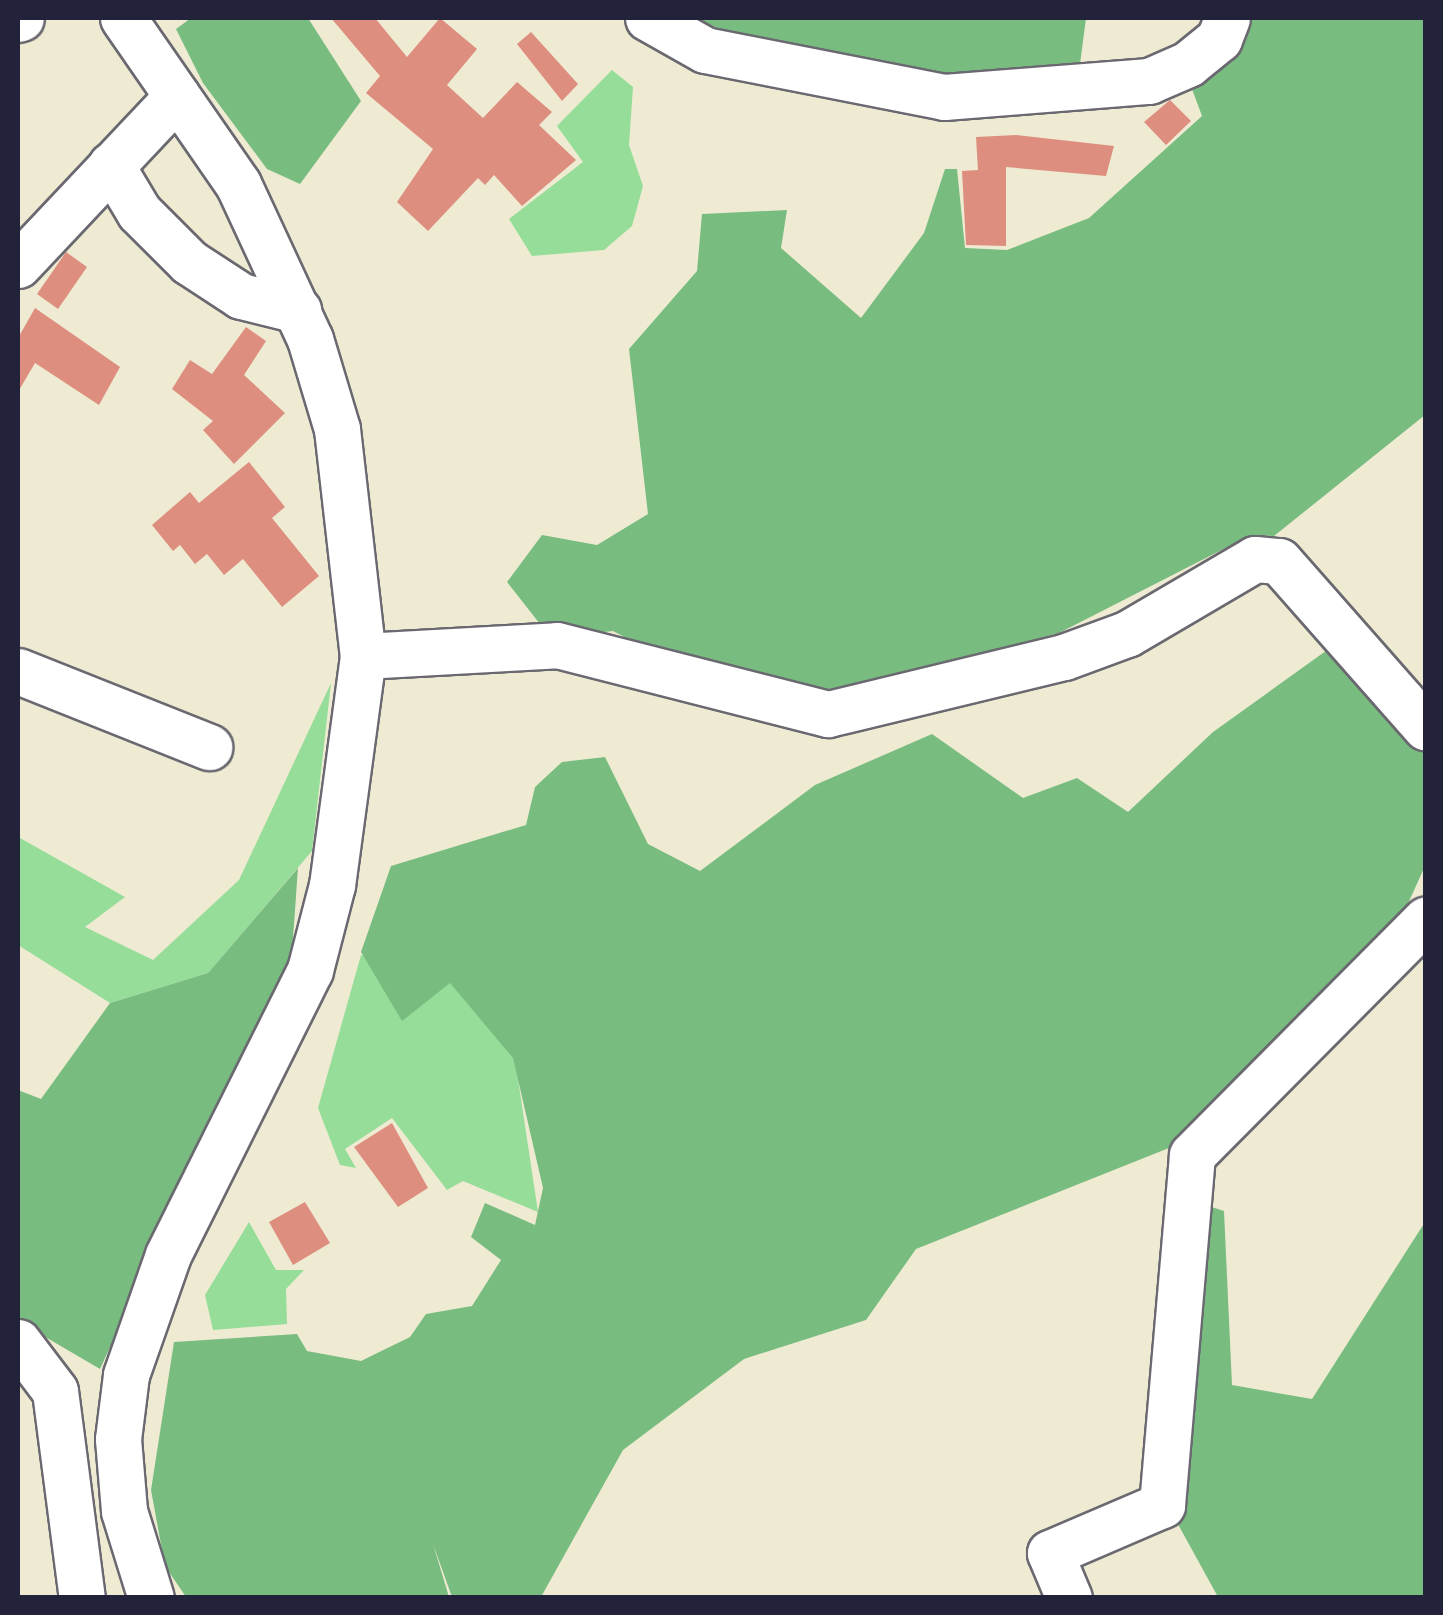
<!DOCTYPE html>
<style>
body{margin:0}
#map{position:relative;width:1443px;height:1615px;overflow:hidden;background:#efebd3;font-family:"Patrick Hand",sans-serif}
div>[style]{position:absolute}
.green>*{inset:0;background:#95dd98}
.forest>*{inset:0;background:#78bc80}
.building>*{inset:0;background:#dd8e7f}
.roads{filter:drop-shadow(2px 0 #6a6870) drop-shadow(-2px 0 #6a6870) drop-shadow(0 2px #6a6870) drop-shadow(0 -2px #6a6870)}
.minor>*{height:45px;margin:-22.5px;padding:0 22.5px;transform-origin:22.5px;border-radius:22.5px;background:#fff}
span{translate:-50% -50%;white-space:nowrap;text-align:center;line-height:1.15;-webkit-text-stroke:8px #fff;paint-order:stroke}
.frame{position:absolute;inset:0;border:20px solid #22223b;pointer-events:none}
</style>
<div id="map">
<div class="green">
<div style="clip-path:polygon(612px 70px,633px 87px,629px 145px,643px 186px,632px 226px,604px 250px,532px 256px,509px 219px,583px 162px,557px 126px)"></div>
<div style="clip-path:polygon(331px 683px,312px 851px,208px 973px,110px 1003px,18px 945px,18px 815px,20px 838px,125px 897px,85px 927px,153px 960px,239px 880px)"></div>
<div style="clip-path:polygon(361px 955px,450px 982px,515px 1059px,538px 1212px,463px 1181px,447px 1190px,392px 1118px,345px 1149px,356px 1168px,340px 1165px,318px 1108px)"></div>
<div style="clip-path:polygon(249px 1222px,276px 1270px,304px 1270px,286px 1289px,287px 1324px,213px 1330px,205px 1295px)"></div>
</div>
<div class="forest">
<div style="clip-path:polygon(191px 18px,308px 18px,361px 101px,300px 184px,267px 169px,203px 83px,176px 29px)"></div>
<div style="clip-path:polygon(693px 18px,1086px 18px,1079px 72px,845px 79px)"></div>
<div style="clip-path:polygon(1251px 18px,1425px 18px,1425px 415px,1274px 536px,1251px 535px,1059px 633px,827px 695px,718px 686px,613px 631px,551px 638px,507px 582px,542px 535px,597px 545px,648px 514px,629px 349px,697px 271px,702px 214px,787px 210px,781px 248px,861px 318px,924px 233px,945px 169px,957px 169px,965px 248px,1007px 250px,1089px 218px,1202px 116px,1192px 89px)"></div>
<div style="clip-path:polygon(1337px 643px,1425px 750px,1425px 866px,1401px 919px,1184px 1142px,916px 1249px,866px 1320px,744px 1359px,623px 1450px,541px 1597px,452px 1597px,433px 1544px,449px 1597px,186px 1597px,165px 1566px,151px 1490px,174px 1342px,297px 1334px,307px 1351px,361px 1361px,410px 1337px,426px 1314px,472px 1306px,501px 1260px,471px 1237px,485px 1203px,535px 1225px,543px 1188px,513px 1058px,450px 983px,402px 1021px,361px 952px,391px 866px,526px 825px,535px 787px,562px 762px,605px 757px,648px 844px,700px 871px,815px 785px,932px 734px,1023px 798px,1077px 778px,1128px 812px,1213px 732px)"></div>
<div style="clip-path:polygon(298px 868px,292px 952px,100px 1369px,18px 1321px,18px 1090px,41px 1099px,110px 1003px,208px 973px)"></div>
<div style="clip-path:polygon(1199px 1203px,1224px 1211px,1232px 1385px,1312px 1399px,1425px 1222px,1425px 1597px,1218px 1597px,1174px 1517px)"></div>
</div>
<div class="building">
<div style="clip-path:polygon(331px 18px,375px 18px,407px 57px,440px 18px,477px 49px,447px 85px,483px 118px,517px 82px,552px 112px,539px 125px,576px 160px,522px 206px,494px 175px,485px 185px,478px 178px,428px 231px,397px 202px,433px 149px,366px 93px,380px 76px)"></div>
<div style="clip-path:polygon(531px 32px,578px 84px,562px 101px,517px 44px)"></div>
<div style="clip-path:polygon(1170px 100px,1191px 121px,1166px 145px,1144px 122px)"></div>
<div style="clip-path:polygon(1016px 135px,1114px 146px,1106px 176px,1006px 167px,1006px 246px,966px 245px,962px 171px,978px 170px,976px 137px)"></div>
<div style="clip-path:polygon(66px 252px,87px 267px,58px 309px,37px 294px)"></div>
<div style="clip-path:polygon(35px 308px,120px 367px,99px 405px,35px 363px,18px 392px,18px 338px)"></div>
<div style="clip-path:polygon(246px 327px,266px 341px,244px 375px,285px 413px,234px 464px,203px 430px,213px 421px,172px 389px,190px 360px,212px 374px)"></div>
<div style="clip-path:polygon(249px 462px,285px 507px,272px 518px,319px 576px,282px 607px,243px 559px,224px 575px,207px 554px,195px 564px,180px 545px,173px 551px,152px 525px,190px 492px,199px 503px)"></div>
<div style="clip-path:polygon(392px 1123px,428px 1188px,398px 1207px,354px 1147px)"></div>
<div style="clip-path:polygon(305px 1202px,330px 1243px,293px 1265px,269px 1222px)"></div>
</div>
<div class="roads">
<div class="minor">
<div style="left:123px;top:18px;width:202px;rotate:55.3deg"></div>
<div style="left:238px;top:184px;width:171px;rotate:65.1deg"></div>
<div style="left:310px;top:339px;width:94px;rotate:73.3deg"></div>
<div style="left:337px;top:429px;width:228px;rotate:83.5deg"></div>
<div style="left:363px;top:656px;width:231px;rotate:97.7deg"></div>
<div style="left:332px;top:885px;width:88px;rotate:104.5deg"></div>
<div style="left:310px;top:970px;width:318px;rotate:116.5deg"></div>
<div style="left:168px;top:1255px;width:127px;rotate:109.3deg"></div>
<div style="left:126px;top:1375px;width:64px;rotate:97.1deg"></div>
<div style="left:118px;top:1439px;width:72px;rotate:85.2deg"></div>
<div style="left:124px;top:1511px;width:91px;rotate:72.8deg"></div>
<div style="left:648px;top:18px;width:65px;rotate:29.3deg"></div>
<div style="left:705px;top:50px;width:244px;rotate:11.1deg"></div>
<div style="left:944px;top:97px;width:206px;rotate:-4.5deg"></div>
<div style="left:1149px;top:81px;width:43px;rotate:-23.6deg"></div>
<div style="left:1188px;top:64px;width:40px;rotate:-39deg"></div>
<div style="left:1219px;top:39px;width:22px;rotate:-69deg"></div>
<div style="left:18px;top:19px;width:3px;rotate:-18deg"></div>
<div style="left:111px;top:165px;width:55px;rotate:59.2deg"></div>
<div style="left:139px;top:212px;width:71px;rotate:45deg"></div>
<div style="left:189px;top:262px;width:62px;rotate:33.2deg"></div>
<div style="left:241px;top:296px;width:59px;rotate:13.8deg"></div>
<div style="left:18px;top:265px;width:232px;rotate:-46.7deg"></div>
<div style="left:363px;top:656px;width:194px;rotate:-3.2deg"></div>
<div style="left:557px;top:645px;width:280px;rotate:14.3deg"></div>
<div style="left:828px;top:714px;width:243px;rotate:-13.6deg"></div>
<div style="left:1064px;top:657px;width:67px;rotate:-20.1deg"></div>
<div style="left:1127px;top:634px;width:148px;rotate:-30.4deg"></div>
<div style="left:1255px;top:559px;width:24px;rotate:5deg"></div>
<div style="left:1279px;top:561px;width:222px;rotate:48.6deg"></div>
<div style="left:18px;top:671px;width:206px;rotate:21.7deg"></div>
<div style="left:18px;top:1342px;width:61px;rotate:52.9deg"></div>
<div style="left:55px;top:1391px;width:209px;rotate:82.6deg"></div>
<div style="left:1069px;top:1598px;width:49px;rotate:-112.9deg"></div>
<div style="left:1050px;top:1553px;width:122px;rotate:-23.2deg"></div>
<div style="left:1162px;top:1505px;width:351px;rotate:-85.1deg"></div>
<div style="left:1192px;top:1155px;width:332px;rotate:-45.2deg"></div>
</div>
</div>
<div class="frame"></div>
</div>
